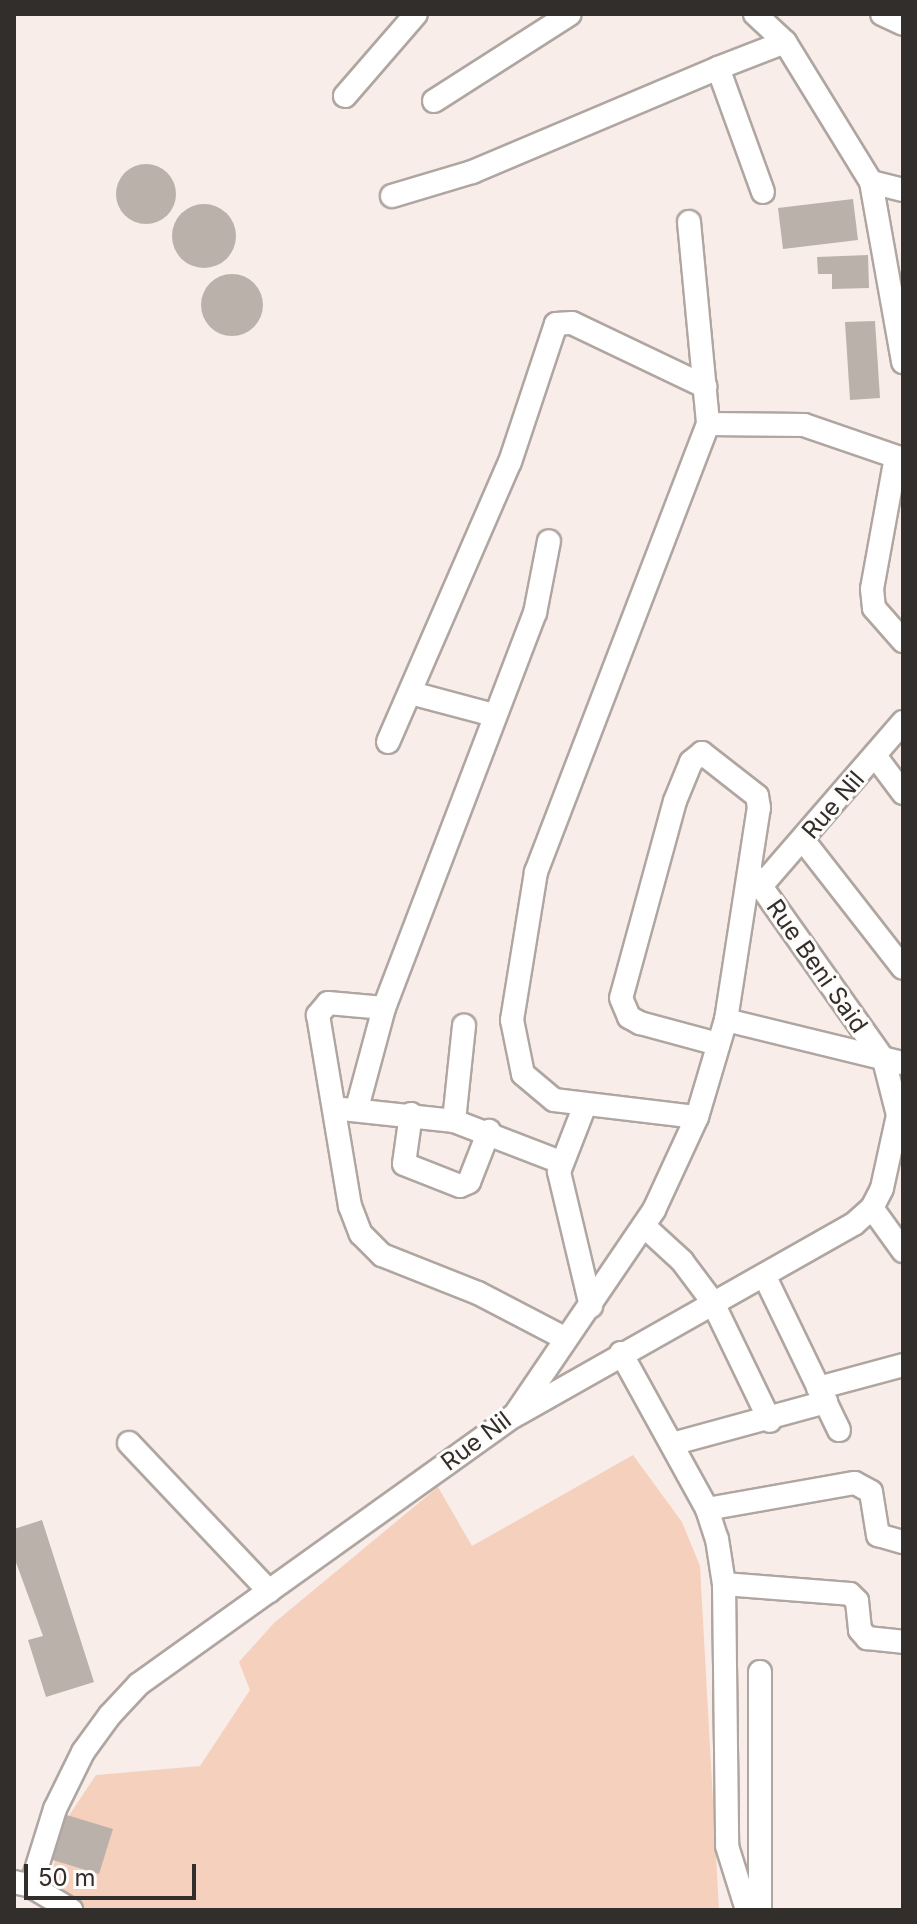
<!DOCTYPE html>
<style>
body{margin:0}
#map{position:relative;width:917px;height:1924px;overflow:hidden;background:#f8ede8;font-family:Inter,sans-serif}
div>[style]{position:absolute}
.green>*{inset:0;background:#f5d0bd}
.building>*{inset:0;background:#bbb1ab}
.round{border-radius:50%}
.roads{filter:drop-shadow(2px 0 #b0a6a1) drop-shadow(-2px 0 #b0a6a1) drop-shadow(0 2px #b0a6a1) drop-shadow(0 -2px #b0a6a1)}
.minor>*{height:22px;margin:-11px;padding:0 11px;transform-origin:11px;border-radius:11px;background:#fff}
span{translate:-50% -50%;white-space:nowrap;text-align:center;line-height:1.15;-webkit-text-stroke:6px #fffdfb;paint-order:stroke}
.street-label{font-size:24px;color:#322e2c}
.frame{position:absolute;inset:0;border:16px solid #322e2c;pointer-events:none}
.scale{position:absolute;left:24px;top:1864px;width:172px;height:36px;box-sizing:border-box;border:4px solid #322e2c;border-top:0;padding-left:10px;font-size:24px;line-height:28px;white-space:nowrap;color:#322e2c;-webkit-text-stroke:6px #fffdfb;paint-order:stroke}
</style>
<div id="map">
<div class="green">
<div style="clip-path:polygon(633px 1455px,682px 1522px,700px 1566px,719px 1910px,43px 1910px,64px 1823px,96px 1775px,200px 1766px,250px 1690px,239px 1662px,274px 1623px,438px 1487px,472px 1546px)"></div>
</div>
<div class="building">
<div class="round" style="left:116px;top:164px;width:60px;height:60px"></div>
<div style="clip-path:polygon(853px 199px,858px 240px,783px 249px,778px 208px)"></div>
<div class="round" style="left:172px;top:204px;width:64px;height:64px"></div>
<div style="clip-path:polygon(868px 255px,869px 288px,832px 289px,832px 274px,818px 274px,817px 257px)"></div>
<div class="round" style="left:201px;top:274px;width:62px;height:62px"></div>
<div style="clip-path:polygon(875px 321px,880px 398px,850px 400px,845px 322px)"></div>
<div style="clip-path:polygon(42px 1520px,94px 1682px,46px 1697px,28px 1640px,43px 1636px,14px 1557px,14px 1529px)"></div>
<div style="clip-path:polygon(60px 1813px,113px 1829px,99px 1874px,46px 1858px)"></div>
</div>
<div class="roads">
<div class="minor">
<div style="left:755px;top:14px;width:41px;rotate:43deg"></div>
<div style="left:785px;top:42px;width:164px;rotate:58.4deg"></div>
<div style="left:871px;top:182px;width:183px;rotate:79.9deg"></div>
<div style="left:882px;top:14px;width:23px;rotate:25deg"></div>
<div style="left:345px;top:96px;width:108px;rotate:-49.1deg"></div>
<div style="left:434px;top:101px;width:161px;rotate:-32.6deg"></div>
<div style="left:871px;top:182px;width:33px;rotate:14deg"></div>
<div style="left:763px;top:192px;width:132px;rotate:-109.9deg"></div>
<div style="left:718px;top:68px;width:72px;rotate:-21.2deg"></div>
<div style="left:392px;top:196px;width:84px;rotate:-16.7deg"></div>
<div style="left:472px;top:172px;width:267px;rotate:-22.9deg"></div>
<div style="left:689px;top:222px;width:203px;rotate:84.6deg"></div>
<div style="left:708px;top:424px;width:480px;rotate:111deg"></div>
<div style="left:536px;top:872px;width:150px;rotate:99.2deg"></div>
<div style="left:512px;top:1020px;width:55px;rotate:78.5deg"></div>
<div style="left:523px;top:1074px;width:40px;rotate:40deg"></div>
<div style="left:554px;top:1100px;width:144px;rotate:6.8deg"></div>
<div style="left:708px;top:424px;width:96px;rotate:0.6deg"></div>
<div style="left:804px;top:425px;width:105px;rotate:19deg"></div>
<div style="left:896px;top:457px;width:134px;rotate:100.3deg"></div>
<div style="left:872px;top:589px;width:19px;rotate:84deg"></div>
<div style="left:874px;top:608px;width:44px;rotate:48.7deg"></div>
<div style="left:411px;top:693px;width:85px;rotate:15deg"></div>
<div style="left:388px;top:742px;width:305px;rotate:-66.5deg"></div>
<div style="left:510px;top:462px;width:145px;rotate:-71.6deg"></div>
<div style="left:556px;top:324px;width:16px;rotate:-4deg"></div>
<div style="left:572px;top:323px;width:148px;rotate:25.5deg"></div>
<div style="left:876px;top:757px;width:45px;rotate:53.1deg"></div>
<div style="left:803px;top:840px;width:162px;rotate:52deg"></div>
<div style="left:761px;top:886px;width:217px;rotate:-49.1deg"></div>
<div style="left:384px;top:1008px;width:56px;rotate:-174.9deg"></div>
<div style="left:328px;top:1003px;width:16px;rotate:130deg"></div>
<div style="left:318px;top:1015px;width:194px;rotate:80.5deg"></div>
<div style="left:350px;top:1206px;width:30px;rotate:69deg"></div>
<div style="left:361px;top:1234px;width:30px;rotate:45deg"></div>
<div style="left:382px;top:1255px;width:103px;rotate:21.6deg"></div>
<div style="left:478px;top:1293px;width:99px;rotate:27.6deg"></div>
<div style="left:726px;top:1020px;width:182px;rotate:13.7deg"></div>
<div style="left:585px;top:1105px;width:72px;rotate:111.2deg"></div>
<div style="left:559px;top:1172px;width:138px;rotate:76.6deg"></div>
<div style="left:357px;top:1108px;width:104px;rotate:-74.9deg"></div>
<div style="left:384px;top:1008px;width:423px;rotate:-69.1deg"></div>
<div style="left:535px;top:613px;width:73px;rotate:-79deg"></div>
<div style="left:342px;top:1109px;width:113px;rotate:6.1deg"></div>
<div style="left:454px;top:1121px;width:114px;rotate:21.1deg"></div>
<div style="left:411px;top:1114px;width:50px;rotate:98deg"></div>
<div style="left:404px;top:1164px;width:60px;rotate:21.4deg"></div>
<div style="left:460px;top:1186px;width:10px;rotate:-24deg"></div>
<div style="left:469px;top:1182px;width:55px;rotate:-68.6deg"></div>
<div style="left:454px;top:1121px;width:96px;rotate:-84deg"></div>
<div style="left:872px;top:1208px;width:53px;rotate:54.2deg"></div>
<div style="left:644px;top:1226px;width:52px;rotate:42.6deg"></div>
<div style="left:682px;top:1261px;width:50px;rotate:53.1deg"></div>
<div style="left:712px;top:1301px;width:133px;rotate:64.2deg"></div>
<div style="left:765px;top:1277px;width:170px;rotate:64.2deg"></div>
<div style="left:621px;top:1353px;width:178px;rotate:61.1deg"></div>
<div style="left:707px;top:1509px;width:32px;rotate:72deg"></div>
<div style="left:717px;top:1539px;width:46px;rotate:81.2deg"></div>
<div style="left:724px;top:1584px;width:262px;rotate:89.3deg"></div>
<div style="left:727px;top:1846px;width:67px;rotate:72.6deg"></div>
<div style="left:818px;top:1388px;width:88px;rotate:-15.1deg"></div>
<div style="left:518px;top:1414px;width:386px;rotate:-29.5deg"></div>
<div style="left:854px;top:1224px;width:24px;rotate:-42deg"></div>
<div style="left:872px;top:1208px;width:22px;rotate:-63deg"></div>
<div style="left:882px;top:1188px;width:75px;rotate:-77.6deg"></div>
<div style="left:898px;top:1115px;width:57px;rotate:-104.3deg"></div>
<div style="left:884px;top:1060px;width:230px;rotate:-125.3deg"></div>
<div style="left:129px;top:1443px;width:204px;rotate:46.6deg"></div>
<div style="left:672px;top:1444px;width:160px;rotate:-15.3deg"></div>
<div style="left:707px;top:1509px;width:150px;rotate:-10deg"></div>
<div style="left:855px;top:1483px;width:18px;rotate:29deg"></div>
<div style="left:871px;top:1492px;width:44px;rotate:80.8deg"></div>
<div style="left:878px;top:1535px;width:26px;rotate:16deg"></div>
<div style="left:724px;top:1584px;width:126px;rotate:4.5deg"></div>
<div style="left:850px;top:1594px;width:10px;rotate:45deg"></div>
<div style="left:857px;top:1601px;width:29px;rotate:84deg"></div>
<div style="left:860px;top:1630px;width:11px;rotate:49deg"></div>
<div style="left:867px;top:1638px;width:36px;rotate:6deg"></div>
<div style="left:14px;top:1882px;width:17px;rotate:13deg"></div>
<div style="left:31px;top:1886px;width:47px;rotate:31deg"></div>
<div style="left:31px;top:1886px;width:81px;rotate:-72.7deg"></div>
<div style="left:55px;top:1809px;width:64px;rotate:-63.8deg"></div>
<div style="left:83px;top:1752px;width:46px;rotate:-53.9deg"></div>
<div style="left:110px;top:1715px;width:42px;rotate:-46.9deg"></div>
<div style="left:139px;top:1684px;width:461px;rotate:-35.6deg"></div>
<div style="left:514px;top:1416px;width:249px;rotate:-55.8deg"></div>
<div style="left:654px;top:1210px;width:102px;rotate:-65.2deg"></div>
<div style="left:697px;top:1117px;width:101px;rotate:-73.4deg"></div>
<div style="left:726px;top:1020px;width:215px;rotate:-81.2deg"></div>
<div style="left:759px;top:808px;width:12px;rotate:-99deg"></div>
<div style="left:757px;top:796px;width:70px;rotate:-142deg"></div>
<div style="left:702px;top:753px;width:14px;rotate:141deg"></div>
<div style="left:691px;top:762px;width:42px;rotate:112.3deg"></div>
<div style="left:675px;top:801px;width:204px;rotate:105.3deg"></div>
<div style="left:621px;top:998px;width:21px;rotate:67deg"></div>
<div style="left:629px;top:1017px;width:13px;rotate:29deg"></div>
<div style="left:640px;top:1023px;width:81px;rotate:15.1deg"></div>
<div style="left:760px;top:1910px;width:238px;rotate:-90deg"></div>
</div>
</div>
<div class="street-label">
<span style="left:833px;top:805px;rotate:-49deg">Rue Nil</span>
<span style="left:817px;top:966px;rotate:55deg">Rue Beni Said</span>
<span style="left:476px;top:1441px;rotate:-37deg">Rue Nil</span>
</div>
<div class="frame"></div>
<div class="scale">50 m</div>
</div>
